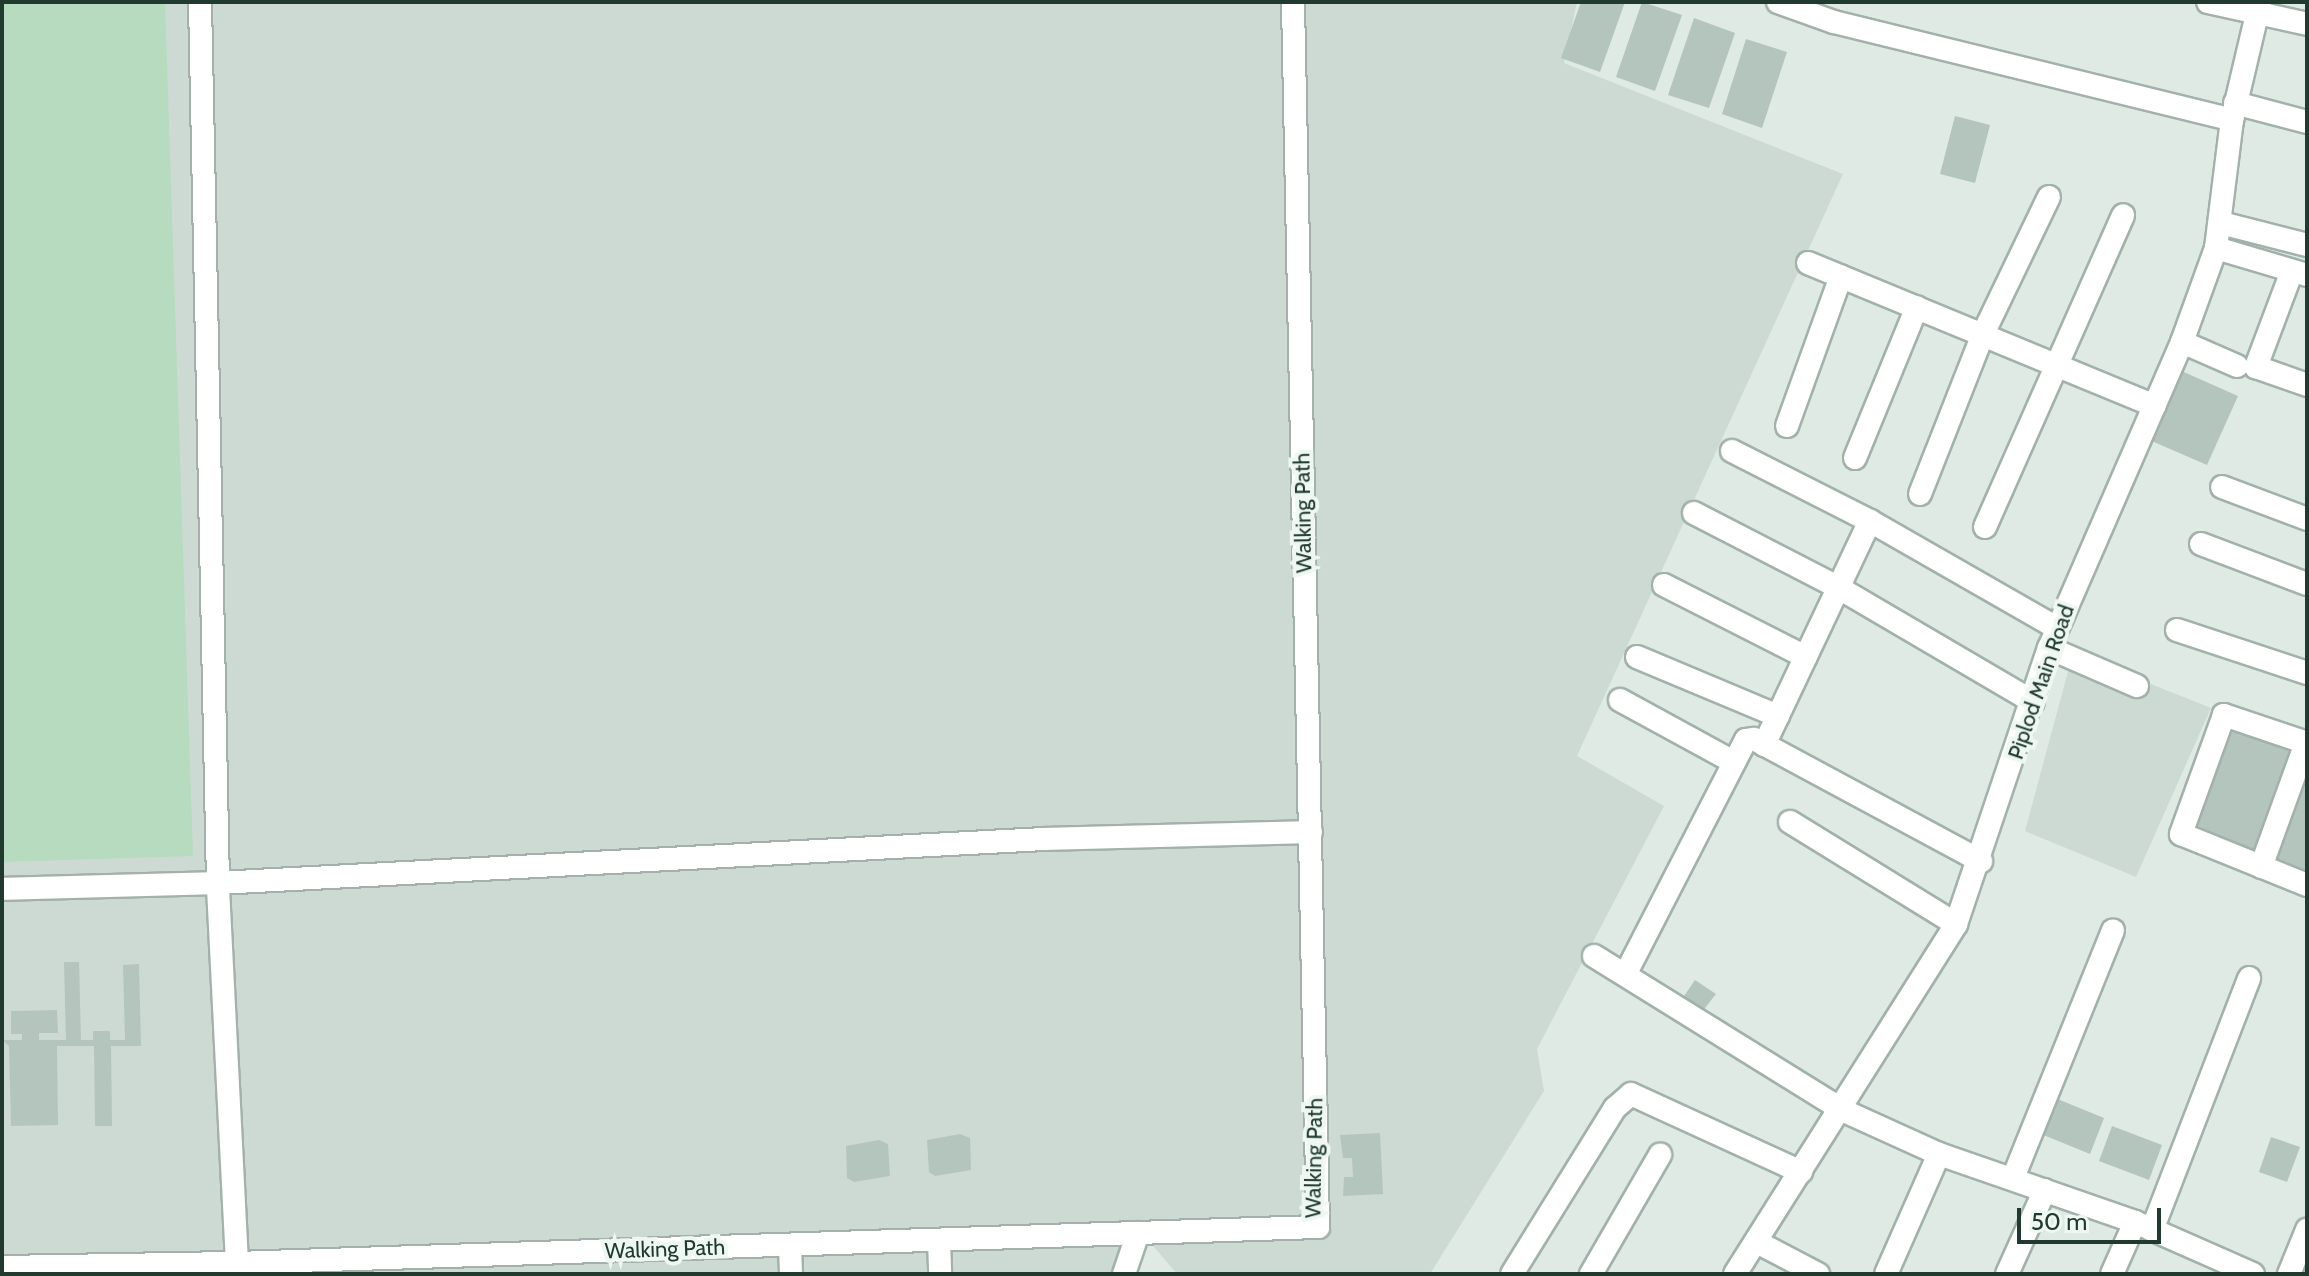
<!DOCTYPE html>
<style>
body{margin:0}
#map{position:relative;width:2309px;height:1276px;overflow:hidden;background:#dfeae4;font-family:Cabin,sans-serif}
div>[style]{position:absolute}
.built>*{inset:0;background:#cddad3}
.green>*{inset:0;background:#b7dbbe}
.building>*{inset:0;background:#b4c5bd}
.roads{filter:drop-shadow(2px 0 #a2b2aa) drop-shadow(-2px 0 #a2b2aa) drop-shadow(0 2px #a2b2aa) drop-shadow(0 -2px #a2b2aa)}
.minor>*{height:22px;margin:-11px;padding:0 11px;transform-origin:11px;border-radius:11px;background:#fff}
span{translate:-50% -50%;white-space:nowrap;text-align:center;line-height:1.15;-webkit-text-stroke:8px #eff7f2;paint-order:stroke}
.street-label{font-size:22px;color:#203a30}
.frame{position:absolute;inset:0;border:4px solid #203a30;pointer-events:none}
.scale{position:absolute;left:2017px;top:1208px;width:144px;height:36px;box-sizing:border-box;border:4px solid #203a30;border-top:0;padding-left:10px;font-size:24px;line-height:28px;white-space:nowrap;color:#203a30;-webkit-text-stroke:6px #eff7f2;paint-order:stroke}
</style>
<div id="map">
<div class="built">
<div style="clip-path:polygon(2px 2px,1577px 2px,1564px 63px,1843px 174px,1577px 756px,1664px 806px,1537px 1049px,1544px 1091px,1430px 1274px,1177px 1274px,1149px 1241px,1136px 1274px,2px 1274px)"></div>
<div style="clip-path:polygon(2073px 653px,2211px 708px,2136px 877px,2025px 831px)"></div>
</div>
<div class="green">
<div style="clip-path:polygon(2px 2px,165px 2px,193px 856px,2px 862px)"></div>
</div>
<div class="building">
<div style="clip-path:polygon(1581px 2px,1625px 2px,1600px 72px,1561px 58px)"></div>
<div style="clip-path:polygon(1642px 2px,1682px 15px,1655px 91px,1616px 77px)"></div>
<div style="clip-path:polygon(1694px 18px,1735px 33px,1709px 108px,1668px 95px)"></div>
<div style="clip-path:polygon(1746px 39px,1787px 52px,1762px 128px,1722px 114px)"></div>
<div style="clip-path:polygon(1955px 116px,1990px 125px,1975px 183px,1940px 174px)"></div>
<div style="clip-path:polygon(2177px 369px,2238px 396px,2207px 465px,2147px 439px)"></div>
<div style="clip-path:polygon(2222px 706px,2307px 740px,2307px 892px,2170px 837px)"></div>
<div style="clip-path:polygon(64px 962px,79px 962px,81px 1040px,93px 1040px,93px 1031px,110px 1031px,110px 1040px,125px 1040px,123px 965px,139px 964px,141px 1046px,111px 1046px,112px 1126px,95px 1126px,94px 1046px,57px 1046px,58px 1125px,11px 1126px,9px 1046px,2px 1040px,22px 1040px,22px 1034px,11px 1034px,11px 1011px,57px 1010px,58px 1033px,39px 1033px,39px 1040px,66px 1040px)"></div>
<div style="clip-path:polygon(1695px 980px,1716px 994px,1698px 1017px,1678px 1005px)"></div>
<div style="clip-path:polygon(2055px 1098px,2104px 1118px,2090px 1154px,2041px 1134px)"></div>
<div style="clip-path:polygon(2112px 1126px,2162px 1145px,2149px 1180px,2099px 1161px)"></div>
<div style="clip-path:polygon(1380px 1133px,1383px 1194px,1343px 1196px,1344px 1177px,1353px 1177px,1352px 1158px,1343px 1158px,1340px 1135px)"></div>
<div style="clip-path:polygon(960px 1134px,970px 1138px,971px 1170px,935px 1176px,929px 1172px,927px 1140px)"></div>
<div style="clip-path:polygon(2271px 1137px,2300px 1147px,2287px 1182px,2259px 1172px)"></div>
<div style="clip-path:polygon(879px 1140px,888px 1144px,890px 1176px,854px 1182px,847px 1178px,846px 1146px)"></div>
</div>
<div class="roads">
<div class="minor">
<div style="left:1778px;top:2px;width:59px;rotate:19.7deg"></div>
<div style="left:1834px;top:22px;width:410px;rotate:13.8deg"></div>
<div style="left:2208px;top:2px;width:101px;rotate:12.5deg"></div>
<div style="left:2235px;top:103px;width:74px;rotate:14.8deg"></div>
<div style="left:2221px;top:223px;width:89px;rotate:14.3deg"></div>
<div style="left:2216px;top:248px;width:95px;rotate:16.5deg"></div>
<div style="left:1808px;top:263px;width:375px;rotate:22.4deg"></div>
<div style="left:2292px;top:271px;width:103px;rotate:110.6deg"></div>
<div style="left:2256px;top:367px;width:54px;rotate:19.4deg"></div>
<div style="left:2182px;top:342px;width:60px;rotate:23.6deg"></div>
<div style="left:1787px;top:426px;width:159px;rotate:-70.2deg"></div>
<div style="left:1732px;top:451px;width:155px;rotate:26.9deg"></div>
<div style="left:1870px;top:521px;width:215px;rotate:29.8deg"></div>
<div style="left:1855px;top:458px;width:163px;rotate:-67.7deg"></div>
<div style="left:2222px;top:487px;width:91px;rotate:20.6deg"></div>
<div style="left:1920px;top:494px;width:172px;rotate:-68.5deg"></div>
<div style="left:1983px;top:334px;width:152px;rotate:-64.3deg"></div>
<div style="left:1694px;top:513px;width:163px;rotate:27.3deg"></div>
<div style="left:1839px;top:588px;width:225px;rotate:30.4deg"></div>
<div style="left:1985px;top:527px;width:341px;rotate:-66.1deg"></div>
<div style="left:2201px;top:544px;width:113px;rotate:20.7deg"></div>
<div style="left:1664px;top:585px;width:159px;rotate:26.9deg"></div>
<div style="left:2177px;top:630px;width:137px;rotate:18.3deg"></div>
<div style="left:2049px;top:648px;width:96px;rotate:23.4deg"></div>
<div style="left:1637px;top:657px;width:153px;rotate:22.7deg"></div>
<div style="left:1620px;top:700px;width:128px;rotate:28.6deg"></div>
<div style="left:2307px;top:743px;width:88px;rotate:-161.4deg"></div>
<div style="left:2224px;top:715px;width:127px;rotate:109.9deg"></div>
<div style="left:2181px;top:834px;width:136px;rotate:22deg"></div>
<div style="left:1764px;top:745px;width:248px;rotate:-64.7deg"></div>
<div style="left:1790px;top:822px;width:195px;rotate:31.6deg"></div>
<div style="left:2261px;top:867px;width:132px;rotate:-70.1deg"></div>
<div style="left:2px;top:889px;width:216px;rotate:-1.6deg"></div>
<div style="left:218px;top:883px;width:827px;rotate:-3.05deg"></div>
<div style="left:1044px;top:839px;width:267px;rotate:-1.5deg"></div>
<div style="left:1594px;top:956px;width:292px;rotate:31.8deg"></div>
<div style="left:1842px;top:1110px;width:107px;rotate:24.4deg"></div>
<div style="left:1939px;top:1154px;width:207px;rotate:19.1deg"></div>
<div style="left:2135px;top:1222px;width:129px;rotate:23.8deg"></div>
<div style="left:1626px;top:973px;width:262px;rotate:-62.8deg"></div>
<div style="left:1746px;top:740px;width:8px;rotate:-7deg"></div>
<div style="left:1754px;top:739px;width:258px;rotate:28.3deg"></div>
<div style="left:2013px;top:1178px;width:267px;rotate:-68deg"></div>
<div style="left:2152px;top:1230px;width:270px;rotate:-68.9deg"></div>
<div style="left:939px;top:1240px;width:34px;rotate:88deg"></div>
<div style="left:1757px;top:1242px;width:69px;rotate:27.7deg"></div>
<div style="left:790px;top:1245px;width:29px;rotate:88deg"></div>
<div style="left:2px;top:1267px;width:235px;rotate:-1deg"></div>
<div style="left:237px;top:1263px;width:380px;rotate:-92.9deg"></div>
<div style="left:218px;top:883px;width:881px;rotate:-91.17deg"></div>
<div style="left:238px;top:1274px;width:11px;rotate:-95deg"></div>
<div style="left:237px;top:1263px;width:1082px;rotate:-1.91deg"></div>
<div style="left:1318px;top:1227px;width:1225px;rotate:-91.17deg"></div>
<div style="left:1124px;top:1274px;width:43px;rotate:-71.1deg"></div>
<div style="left:1512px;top:1274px;width:195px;rotate:-58.2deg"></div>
<div style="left:1615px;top:1108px;width:21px;rotate:-41deg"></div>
<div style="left:1631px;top:1094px;width:187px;rotate:24.6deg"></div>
<div style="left:1591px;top:1274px;width:138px;rotate:-59.9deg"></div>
<div style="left:1735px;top:1274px;width:414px;rotate:-57.7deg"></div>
<div style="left:1956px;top:924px;width:291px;rotate:-71.4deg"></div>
<div style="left:2049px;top:648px;width:334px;rotate:-66.5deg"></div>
<div style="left:2182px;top:342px;width:100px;rotate:-70.1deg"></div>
<div style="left:2216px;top:248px;width:129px;rotate:-82.9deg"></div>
<div style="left:2232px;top:120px;width:121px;rotate:-76.7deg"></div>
<div style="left:1886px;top:1274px;width:131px;rotate:-66.2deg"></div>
<div style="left:2007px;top:1274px;width:92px;rotate:-65.7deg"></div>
<div style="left:2112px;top:1274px;width:57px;rotate:-66.1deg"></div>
<div style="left:2289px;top:1274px;width:48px;rotate:-67.8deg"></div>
</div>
</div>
<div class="street-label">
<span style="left:1303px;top:513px;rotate:-91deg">Walking Path</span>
<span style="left:2041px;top:682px;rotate:-71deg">Piplod Main Road</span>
<span style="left:1314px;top:1158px;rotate:-89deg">Walking Path</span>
<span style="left:665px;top:1249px;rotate:-2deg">Walking Path</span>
</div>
<div class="frame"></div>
<div class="scale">50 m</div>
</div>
